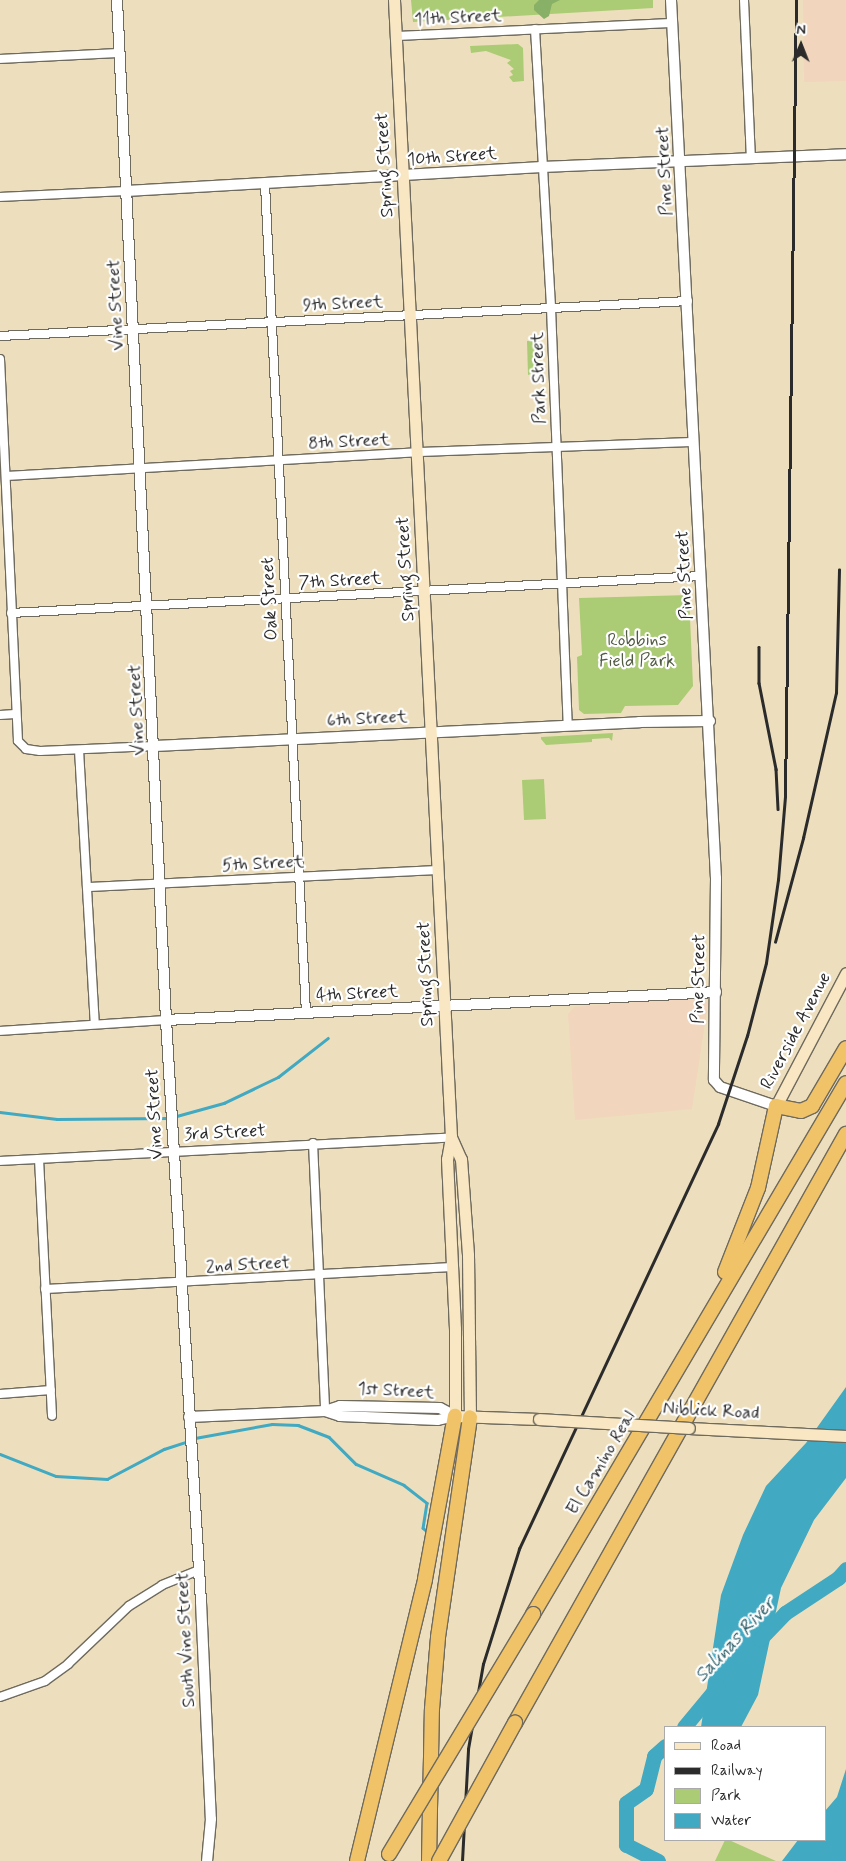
<!DOCTYPE html>
<style>
body{margin:0}
#map{position:relative;width:846px;height:1861px;overflow:hidden;background:#eddfbd;font-family:Mynerve,sans-serif}
div>[style]{position:absolute}
.built>*{inset:0;background:#f1d5bd}
.green>*{inset:0;background:#abcc74}
.forest>*{inset:0;background:#88b066}
.water>*{inset:0;background:#41a9c1}
.stream>*{height:2.5px;margin:-1.25px;padding:0 1.25px;transform-origin:1.25px;border-radius:1.25px;background:#41a9c1}
.river>*{height:15px;margin:-7.5px;padding:0 7.5px;transform-origin:7.5px;border-radius:7.5px;background:#41a9c1}
.roads{filter:drop-shadow(1px 0 #6f6a5e) drop-shadow(-1px 0 #6f6a5e) drop-shadow(0 1px #6f6a5e) drop-shadow(0 -1px #6f6a5e)}
.minor>*{height:8px;margin:-4px;padding:0 4px;transform-origin:4px;border-radius:4px;background:#fff}
.tertiary>*{height:10px;margin:-5px;padding:0 5px;transform-origin:5px;border-radius:5px;background:#fff}
.secondary>*{height:11px;margin:-5.5px;padding:0 5.5px;transform-origin:5.5px;border-radius:5.5px;background:#f9e7c3}
.motorway>*{height:14px;margin:-7px;padding:0 7px;transform-origin:7px;border-radius:7px;background:#f1c369}
.rail>*{height:2.5px;margin:-1.25px;padding:0 1.25px;transform-origin:1.25px;border-radius:1.25px;background:#2b2b2b}
.bridges{filter:drop-shadow(1px 0 #6f6a5e) drop-shadow(-1px 0 #6f6a5e) drop-shadow(0 1px #6f6a5e) drop-shadow(0 -1px #6f6a5e)}
.secondary-bridge>*{height:11px;margin:-5.5px;padding:0 5.5px;transform-origin:5.5px;border-radius:5.5px;background:#f9e7c3}
.motorway-bridge>*{height:14px;margin:-7px;padding:0 7px;transform-origin:7px;border-radius:7px;background:#f1c369}
span{translate:-50% -50%;white-space:nowrap;text-align:center;line-height:1.15;-webkit-text-stroke:4.5px #fff;paint-order:stroke}
.street-label{font-size:18px;color:#2b2b2b}
.park-label{font-size:18px;color:#515b41}
.water-label{font-size:19px;color:#35646e;font-style:italic}
.legend{position:absolute;left:664px;top:1726px;width:162px;height:115px;box-sizing:border-box;background:#fff;border:1px solid #aaa;margin:0;padding:6px 9px;list-style:none;font-size:15px;color:#2b2b2b}
.legend li{display:flex;align-items:center;gap:10px;height:25px}
.legend b{width:25px;border:1px solid #aaa}
.north{position:absolute;left:776px;top:20px;width:50px;height:50px;-webkit-text-stroke:4px #fff;paint-order:stroke;rotate:1deg;font-size:14px;font-weight:700;line-height:20px;text-align:center;color:#2b2b2b}
.north::after{content:'';display:block;margin:auto;width:18px;height:22px;background:#2b2b2b;clip-path:polygon(50% 0,100% 100%,50% 72%,0 100%)}
</style>
<div id="map">
<div class="built">
<div style="clip-path:polygon(803px 0,846px 0,846px 81px,804px 82px)"></div>
<div style="clip-path:polygon(702px 997px,708px 1003px,692px 1109px,575px 1120px,568px 1014px,574px 1007px)"></div>
</div>
<div class="green">
<div style="clip-path:polygon(411px 0,653px 0,653px 8px,413px 22px)"></div>
<div style="clip-path:polygon(518px 44px,523px 48px,524px 81px,513px 82px,509px 77px,513px 75px,510px 71px,514px 69px,507px 63px,511px 60px,486px 51px,471px 53px,470px 46px)"></div>
<div style="clip-path:polygon(535px 340px,538px 344px,539px 371px,528px 375px,527px 341px)"></div>
<div style="clip-path:polygon(689px 595px,693px 686px,678px 705px,625px 706px,621px 713px,584px 714px,579px 710px,577px 657px,582px 655px,579px 598px)"></div>
<div style="clip-path:polygon(613px 733px,612px 741px,609px 738px,592px 739px,592px 742px,546px 745px,541px 739px,541px 737px)"></div>
<div style="clip-path:polygon(544px 779px,546px 819px,524px 820px,522px 780px)"></div>
<div style="clip-path:polygon(725px 1840px,729px 1840px,776px 1861px,715px 1861px)"></div>
</div>
<div class="forest">
<div style="clip-path:polygon(539px 0,560px 0,552px 4px,549px 16px,544px 19px,534px 10px,534px 5px)"></div>
</div>
<div class="water">
<div style="clip-path:polygon(846px 1387px,846px 1478px,814px 1520px,781px 1588px,758px 1695px,741px 1727px,701px 1727px,721px 1595px,743px 1535px,766px 1486px,806px 1443px)"></div>
<div style="clip-path:polygon(846px 1769px,846px 1861px,782px 1861px,798px 1840px,825px 1840px,825px 1811px,837px 1797px)"></div>
</div>
<div class="stream">
<div style="left:0;top:1112px;width:57px;rotate:7deg"></div>
<div style="left:57px;top:1119px;width:111px;rotate:-0.5deg"></div>
<div style="left:173px;top:1117px;width:53px;rotate:-15.4deg"></div>
<div style="left:224px;top:1103px;width:60px;rotate:-25.7deg"></div>
<div style="left:278px;top:1077px;width:63px;rotate:-38deg"></div>
<div style="left:195px;top:1438px;width:78px;rotate:-10.3deg"></div>
<div style="left:272px;top:1424px;width:26px;rotate:2deg"></div>
<div style="left:298px;top:1425px;width:33px;rotate:21deg"></div>
<div style="left:329px;top:1437px;width:38px;rotate:45deg"></div>
<div style="left:356px;top:1464px;width:52px;rotate:23.6deg"></div>
<div style="left:404px;top:1485px;width:29px;rotate:38deg"></div>
<div style="left:427px;top:1503px;width:25px;rotate:99deg"></div>
<div style="left:423px;top:1528px;width:6px;rotate:39deg"></div>
<div style="left:0;top:1454px;width:60px;rotate:21.4deg"></div>
<div style="left:56px;top:1476px;width:51px;rotate:3.4deg"></div>
<div style="left:107px;top:1479px;width:64px;rotate:-27.8deg"></div>
<div style="left:164px;top:1449px;width:25px;rotate:-18deg"></div>
</div>
<div class="river">
<div style="left:760px;top:1639px;width:36px;rotate:-46deg"></div>
<div style="left:785px;top:1613px;width:64px;rotate:-33.4deg"></div>
<div style="left:838px;top:1578px;width:12px;rotate:-48deg"></div>
<div style="left:684px;top:1727px;width:53px;rotate:-50.3deg"></div>
<div style="left:658px;top:1861px;width:36px;rotate:-153deg"></div>
<div style="left:626px;top:1845px;width:42px;rotate:-90deg"></div>
<div style="left:626px;top:1803px;width:24px;rotate:-35deg"></div>
<div style="left:646px;top:1789px;width:34px;rotate:-76deg"></div>
<div style="left:654px;top:1756px;width:15px;rotate:-42deg"></div>
</div>
<div class="roads">
<div class="minor">
<div style="left:744px;top:0;width:159px;rotate:87.5deg"></div>
<div style="left:535px;top:29px;width:279px;rotate:86.7deg"></div>
<div style="left:551px;top:308px;width:417px;rotate:87.7deg"></div>
<div style="left:396px;top:36px;width:276px;rotate:-2.7deg"></div>
<div style="left:0;top:59px;width:119px;rotate:-2.9deg"></div>
<div style="left:265px;top:184px;width:829px;rotate:87.17deg"></div>
<div style="left:0;top:197px;width:127px;rotate:-2.7deg"></div>
<div style="left:0;top:336px;width:689px;rotate:-2.91deg"></div>
<div style="left:0;top:359px;width:382px;rotate:87.3deg"></div>
<div style="left:18px;top:741px;width:11px;rotate:45deg"></div>
<div style="left:26px;top:749px;width:14px;rotate:8deg"></div>
<div style="left:40px;top:751px;width:115px;rotate:-2.5deg"></div>
<div style="left:6px;top:476px;width:412px;rotate:-3.3deg"></div>
<div style="left:417px;top:452px;width:277px;rotate:-2.1deg"></div>
<div style="left:11px;top:613px;width:691px;rotate:-3.07deg"></div>
<div style="left:0;top:715px;width:15px;rotate:-4deg"></div>
<div style="left:79px;top:750px;width:274px;rotate:86.7deg"></div>
<div style="left:88px;top:887px;width:351px;rotate:-2.8deg"></div>
<div style="left:0;top:1031px;width:166px;rotate:-3.8deg"></div>
<div style="left:313px;top:1143px;width:268px;rotate:87.4deg"></div>
<div style="left:39px;top:1159px;width:257px;rotate:87.1deg"></div>
<div style="left:0;top:1161px;width:452px;rotate:-3deg"></div>
<div style="left:45px;top:1289px;width:408px;rotate:-3.1deg"></div>
<div style="left:0;top:1394px;width:51px;rotate:-4.5deg"></div>
<div style="left:0;top:1697px;width:48px;rotate:-19.6deg"></div>
<div style="left:45px;top:1681px;width:29px;rotate:-36deg"></div>
<div style="left:68px;top:1664px;width:84px;rotate:-43.6deg"></div>
<div style="left:129px;top:1606px;width:39px;rotate:-32deg"></div>
<div style="left:162px;top:1585px;width:40px;rotate:-22deg"></div>
</div>
<div class="tertiary">
<div style="left:117px;top:0;width:1021px;rotate:87.25deg"></div>
<div style="left:166px;top:1020px;width:583px;rotate:86.56deg"></div>
<div style="left:201px;top:1602px;width:217px;rotate:87.4deg"></div>
<div style="left:211px;top:1819px;width:42px;rotate:95.4deg"></div>
<div style="left:671px;top:0;width:879px;rotate:87.07deg"></div>
<div style="left:716px;top:878px;width:202px;rotate:90.6deg"></div>
<div style="left:714px;top:1080px;width:9px;rotate:49deg"></div>
<div style="left:720px;top:1087px;width:59px;rotate:18.7deg"></div>
<div style="left:127px;top:191px;width:415px;rotate:-3.3deg"></div>
<div style="left:541px;top:167px;width:305px;rotate:-2.4deg"></div>
<div style="left:155px;top:746px;width:485px;rotate:-2.8deg"></div>
<div style="left:639px;top:722px;width:71px;rotate:-0.8deg"></div>
<div style="left:166px;top:1020px;width:551px;rotate:-2.91deg"></div>
<div style="left:325px;top:1411px;width:16px;rotate:18deg"></div>
<div style="left:340px;top:1416px;width:98px;rotate:2.3deg"></div>
<div style="left:438px;top:1420px;width:17px;rotate:-13deg"></div>
<div style="left:189px;top:1417px;width:136px;rotate:-2.5deg"></div>
<div style="left:325px;top:1411px;width:16px;rotate:-18deg"></div>
<div style="left:340px;top:1406px;width:100px;rotate:1.1deg"></div>
<div style="left:440px;top:1408px;width:17px;rotate:28deg"></div>
</div>
<div class="secondary">
<div style="left:394px;top:0;width:1138px;rotate:87.13deg"></div>
<div style="left:451px;top:1137px;width:22px;rotate:100deg"></div>
<div style="left:447px;top:1159px;width:170px;rotate:87.3deg"></div>
<div style="left:455px;top:1329px;width:87px;rotate:90deg"></div>
<div style="left:455px;top:1416px;width:84px;rotate:2deg"></div>
<div style="left:776px;top:1106px;width:150px;rotate:-62.2deg"></div>
<div style="left:451px;top:1137px;width:24px;rotate:66deg"></div>
<div style="left:461px;top:1159px;width:96px;rotate:85.8deg"></div>
<div style="left:468px;top:1255px;width:162px;rotate:89.3deg"></div>
<div style="left:689px;top:1428px;width:157px;rotate:2.9deg"></div>
</div>
<div class="motorway">
<div style="left:725px;top:1272px;width:90px;rotate:-68.6deg"></div>
<div style="left:758px;top:1188px;width:84px;rotate:-77.6deg"></div>
<div style="left:776px;top:1106px;width:25px;rotate:11deg"></div>
<div style="left:801px;top:1111px;width:12px;rotate:-24deg"></div>
<div style="left:812px;top:1106px;width:67px;rotate:-59.6deg"></div>
<div style="left:533px;top:1614px;width:616px;rotate:-59.48deg"></div>
<div style="left:515px;top:1723px;width:676px;rotate:-60.67deg"></div>
<div style="left:357px;top:1861px;width:290px;rotate:-76.4deg"></div>
<div style="left:425px;top:1579px;width:166px;rotate:-79.6deg"></div>
<div style="left:429px;top:1861px;width:152px;rotate:-88.9deg"></div>
<div style="left:432px;top:1709px;width:72px;rotate:-85.2deg"></div>
<div style="left:438px;top:1637px;width:222px;rotate:-81.7deg"></div>
</div>
</div>
<div class="rail">
<div style="left:759px;top:647px;width:36px;rotate:90deg"></div>
<div style="left:759px;top:683px;width:88px;rotate:78.8deg"></div>
<div style="left:776px;top:769px;width:40px;rotate:87.1deg"></div>
<div style="left:775px;top:942px;width:108px;rotate:-74.9deg"></div>
<div style="left:803px;top:838px;width:149px;rotate:-77.2deg"></div>
<div style="left:836px;top:693px;width:123px;rotate:-88.6deg"></div>
<div style="left:462px;top:1861px;width:112px;rotate:-86.9deg"></div>
<div style="left:468px;top:1749px;width:86px;rotate:-80deg"></div>
<div style="left:483px;top:1664px;width:121px;rotate:-72.6deg"></div>
<div style="left:519px;top:1549px;width:469px;rotate:-64.9deg"></div>
<div style="left:718px;top:1124px;width:93px;rotate:-71.8deg"></div>
<div style="left:747px;top:1036px;width:75px;rotate:-75.4deg"></div>
<div style="left:766px;top:963px;width:84px;rotate:-81.8deg"></div>
<div style="left:778px;top:880px;width:84px;rotate:-85.2deg"></div>
<div style="left:785px;top:796px;width:796px;rotate:-89.21deg"></div>
</div>
<div class="bridges">
<div class="secondary-bridge">
<div style="left:539px;top:1419px;width:150px;rotate:3.4deg"></div>
</div>
<div class="motorway-bridge">
<div style="left:389px;top:1854px;width:280px;rotate:-59deg"></div>
<div style="left:439px;top:1861px;width:158px;rotate:-61.2deg"></div>
</div>
</div>
<div class="street-label">
<span style="left:458px;top:18px;rotate:-3deg">11th Street</span>
<span style="left:452px;top:157px;rotate:-4deg">10th Street</span>
<span style="left:385px;top:165px;rotate:-93deg">Spring Street</span>
<span style="left:665px;top:171px;rotate:-93deg">Pine Street</span>
<span style="left:343px;top:304px;rotate:-3deg">9th Street</span>
<span style="left:116px;top:305px;rotate:-93deg">Vine Street</span>
<span style="left:539px;top:378px;rotate:-92deg">Park Street</span>
<span style="left:349px;top:442px;rotate:-3deg">8th Street</span>
<span style="left:406px;top:569px;rotate:-93deg">Spring Street</span>
<span style="left:685px;top:575px;rotate:-93deg">Pine Street</span>
<span style="left:340px;top:581px;rotate:-3deg">7th Street</span>
<span style="left:270px;top:599px;rotate:-93deg">Oak Street</span>
<span style="left:137px;top:710px;rotate:-93deg">Vine Street</span>
<span style="left:367px;top:719px;rotate:-3deg">6th Street</span>
<span style="left:263px;top:864px;rotate:-3deg">5th Street</span>
<span style="left:426px;top:974px;rotate:-92deg">Spring Street</span>
<span style="left:699px;top:979px;rotate:-89deg">Pine Street</span>
<span style="left:357px;top:994px;rotate:-3deg">4th Street</span>
<span style="left:796px;top:1031px;rotate:-62deg">Riverside Avenue</span>
<span style="left:155px;top:1114px;rotate:-93deg">Vine Street</span>
<span style="left:225px;top:1133px;rotate:-3deg">3rd Street</span>
<span style="left:248px;top:1265px;rotate:-3deg">2nd Street</span>
<span style="left:396px;top:1391px;rotate:3deg">1st Street</span>
<span style="left:711px;top:1411px;rotate:3deg">Niblick Road</span>
<span style="left:601px;top:1463px;rotate:-59deg">El Camino Real</span>
<span style="left:186px;top:1640px;rotate:-93deg">South Vine Street</span>
</div>
<div class="park-label">
<span style="left:637px;top:651px">Robbins<br>Field Park</span>
</div>
<div class="water-label">
<span style="left:735px;top:1640px;rotate:-47deg">Salinas River</span>
</div>
<ul class="legend">
<li><b style="height:6px;background:#f9e7c3"></b>Road</li>
<li><b style="height:6px;background:#2b2b2b"></b>Railway</li>
<li><b style="height:14px;background:#abcc74"></b>Park</li>
<li><b style="height:14px;background:#41a9c1"></b>Water</li>
</ul>
<div class="north">N</div>
</div>
